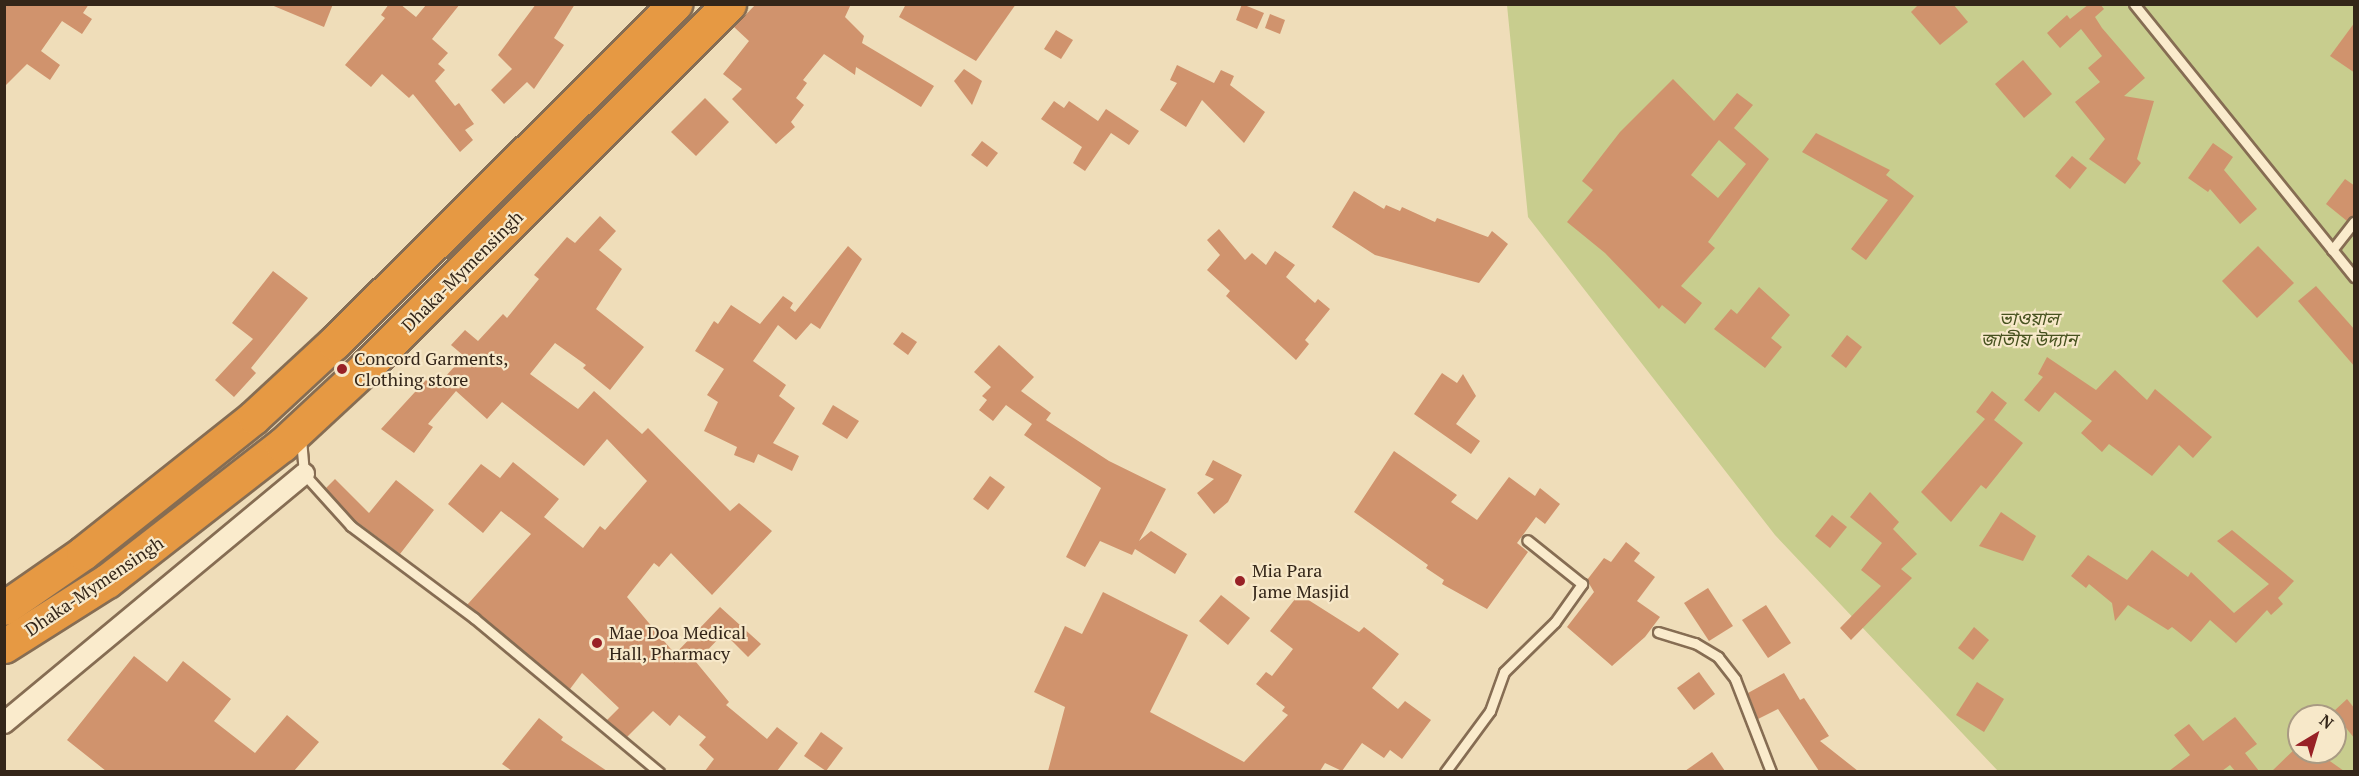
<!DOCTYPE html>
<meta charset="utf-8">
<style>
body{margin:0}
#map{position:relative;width:2359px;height:776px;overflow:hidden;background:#efddb9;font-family:"PT Serif","Noto Sans Bengali",serif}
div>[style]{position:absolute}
.green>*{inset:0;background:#c8cd8e}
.building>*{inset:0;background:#d0936d}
.roads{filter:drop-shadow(2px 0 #866d53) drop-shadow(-2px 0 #866d53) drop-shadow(0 2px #866d53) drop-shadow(0 -2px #866d53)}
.lane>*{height:9px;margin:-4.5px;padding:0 4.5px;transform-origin:4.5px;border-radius:4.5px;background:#faebcc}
.street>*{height:20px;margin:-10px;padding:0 10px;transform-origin:10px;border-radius:10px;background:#faebcc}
.highway>*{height:33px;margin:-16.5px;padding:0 16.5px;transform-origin:16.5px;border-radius:16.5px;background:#e69943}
.dots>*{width:16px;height:16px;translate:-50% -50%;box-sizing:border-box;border:3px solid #f7e8c9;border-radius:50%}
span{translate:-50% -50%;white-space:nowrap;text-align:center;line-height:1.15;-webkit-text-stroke:4.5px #f7e8c9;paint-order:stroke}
.street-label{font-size:18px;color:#342619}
.park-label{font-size:18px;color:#47521f;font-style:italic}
.poi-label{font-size:18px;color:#342619}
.left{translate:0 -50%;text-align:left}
.frame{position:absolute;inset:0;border:6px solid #342619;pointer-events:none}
.north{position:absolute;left:2287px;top:704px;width:60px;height:60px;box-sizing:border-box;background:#f7e8c9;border:2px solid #a99a83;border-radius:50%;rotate:38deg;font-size:16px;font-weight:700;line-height:24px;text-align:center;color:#342619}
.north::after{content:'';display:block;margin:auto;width:21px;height:27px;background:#982126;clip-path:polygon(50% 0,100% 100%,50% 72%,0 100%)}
</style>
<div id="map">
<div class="green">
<div style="clip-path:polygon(evenodd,1507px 5px,2354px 5px,2354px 771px,1998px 771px,1775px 535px,1528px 217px,1507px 5px,2299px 716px,2335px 716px,2335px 752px,2299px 752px,2299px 716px)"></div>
</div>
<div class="building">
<div style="clip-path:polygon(4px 4px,89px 4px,83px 13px,92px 19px,82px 34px,62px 21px,41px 51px,60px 65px,50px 80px,27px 64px,4px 87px)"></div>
<div style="clip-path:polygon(269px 4px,333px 4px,324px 27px)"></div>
<div style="clip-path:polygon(389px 4px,400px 4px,416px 17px,426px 5px,460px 4px,432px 39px,448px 53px,438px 64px,445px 70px,435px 81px,455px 106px,459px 103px,474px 124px,465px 130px,473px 140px,460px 152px,413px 94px,409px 98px,382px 74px,371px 87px,345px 65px,385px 18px,381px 15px)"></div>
<div style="clip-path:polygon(536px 4px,575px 4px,554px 38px,564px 45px,534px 89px,527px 82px,504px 104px,491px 90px,512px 69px,498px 55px)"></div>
<div style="clip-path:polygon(756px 4px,851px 4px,845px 17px,864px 36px,862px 43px,934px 86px,921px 107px,856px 67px,855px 75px,824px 54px,803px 80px,807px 83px,796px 98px,804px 105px,791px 122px,795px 127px,776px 144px,732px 99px,742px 89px,723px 74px,749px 41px,734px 27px)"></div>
<div style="clip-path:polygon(906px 4px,1016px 4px,976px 61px,899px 17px)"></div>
<div style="clip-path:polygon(1242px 4px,1264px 13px,1257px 29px,1236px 20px)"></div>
<div style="clip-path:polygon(1919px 4px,1953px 4px,1968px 22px,1940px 45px,1911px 12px)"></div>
<div style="clip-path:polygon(2089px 4px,2100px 4px,2104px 9px,2095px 17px,2102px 28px,2145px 78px,2124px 96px,2154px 101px,2137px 159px,2141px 163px,2125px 184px,2089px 159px,2105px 139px,2075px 102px,2100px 82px,2088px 68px,2102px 56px,2081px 29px,2060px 48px,2047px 33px,2067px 15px,2070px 19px)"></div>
<div style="clip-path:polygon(1270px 14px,1285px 20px,1280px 34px,1265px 28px)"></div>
<div style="clip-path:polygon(2355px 22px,2355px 73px,2330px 56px)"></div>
<div style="clip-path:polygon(1056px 30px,1073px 40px,1061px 59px,1044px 49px)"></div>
<div style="clip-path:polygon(2023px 60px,2052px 94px,2024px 118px,1995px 84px)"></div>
<div style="clip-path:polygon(1177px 65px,1214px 83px,1221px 70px,1234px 76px,1230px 85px,1265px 112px,1244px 143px,1202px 100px,1186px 127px,1160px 110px,1177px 83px,1170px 80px)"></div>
<div style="clip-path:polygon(964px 69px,982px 81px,972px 105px,954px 81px)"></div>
<div style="clip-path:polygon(evenodd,1673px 79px,1714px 121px,1737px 93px,1753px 105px,1734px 128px,1769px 159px,1708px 242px,1715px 248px,1681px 286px,1702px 303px,1685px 324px,1662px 305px,1659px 309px,1605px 253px,1567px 222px,1593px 190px,1582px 181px,1620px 132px,1673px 79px,1719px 140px,1746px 164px,1718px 198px,1691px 175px,1719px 140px)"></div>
<div style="clip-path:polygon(705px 98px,729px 122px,696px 156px,671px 132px)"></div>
<div style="clip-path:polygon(1054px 101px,1064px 108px,1069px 101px,1098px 121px,1106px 109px,1139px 131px,1129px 145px,1111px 133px,1085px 171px,1073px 163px,1082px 147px,1041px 119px)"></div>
<div style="clip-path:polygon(1816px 133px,1890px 170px,1886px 175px,1914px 196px,1866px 260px,1851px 249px,1888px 200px,1802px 152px)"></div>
<div style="clip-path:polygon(982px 141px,998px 153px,987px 167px,971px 155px)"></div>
<div style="clip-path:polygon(2213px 143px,2233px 157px,2224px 170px,2257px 209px,2240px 224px,2210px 189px,2208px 192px,2188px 178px)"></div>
<div style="clip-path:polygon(2072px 156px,2087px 168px,2070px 189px,2055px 176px)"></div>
<div style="clip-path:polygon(2345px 179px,2355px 186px,2355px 215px,2347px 221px,2326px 204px)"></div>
<div style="clip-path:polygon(1354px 191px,1384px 209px,1386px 205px,1400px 211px,1402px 207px,1435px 222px,1437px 218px,1488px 237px,1492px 231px,1508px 244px,1479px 283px,1375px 255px,1332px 227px)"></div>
<div style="clip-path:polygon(600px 216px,616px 231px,599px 250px,622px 269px,596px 309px,644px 347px,610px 390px,583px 368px,586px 365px,555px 343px,530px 374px,578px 409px,594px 391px,642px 434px,648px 428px,730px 511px,739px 503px,772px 531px,712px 595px,671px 553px,659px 567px,654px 563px,627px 597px,675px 654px,720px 607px,761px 644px,748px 657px,724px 633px,696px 662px,729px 702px,726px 705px,767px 739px,777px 727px,798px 743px,777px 771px,705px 771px,714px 759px,699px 745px,706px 737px,679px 715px,670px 726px,653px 711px,627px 737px,607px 720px,619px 708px,582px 673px,570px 689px,467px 605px,531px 534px,501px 511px,483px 533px,448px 504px,481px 464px,500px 478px,513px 462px,559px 499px,544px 517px,583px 548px,600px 526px,605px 530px,647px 481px,607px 439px,584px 466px,502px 402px,487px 419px,456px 391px,428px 424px,433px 427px,414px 453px,381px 429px,426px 380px,435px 388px,464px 356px,451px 345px,465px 330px,478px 341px,503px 314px,507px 318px,539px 279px,534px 275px,567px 237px,575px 243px)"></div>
<div style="clip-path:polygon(1219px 229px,1245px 260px,1252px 253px,1266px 265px,1275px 251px,1295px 265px,1286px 277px,1315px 303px,1318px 299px,1330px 309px,1305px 340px,1309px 344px,1296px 360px,1226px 296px,1230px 291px,1207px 270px,1220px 255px,1207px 240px)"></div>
<div style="clip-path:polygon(848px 246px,862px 259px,820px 329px,811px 323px,796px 340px,778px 325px,753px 361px,786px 385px,779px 396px,795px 408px,773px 443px,799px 456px,792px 471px,758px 454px,754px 463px,734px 455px,737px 447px,704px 431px,718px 402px,707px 395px,724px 369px,695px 351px,714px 321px,718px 324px,731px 305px,760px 324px,783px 296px,793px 303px,790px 308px,795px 312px)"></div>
<div style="clip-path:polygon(2258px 246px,2294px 283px,2257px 318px,2222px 281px)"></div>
<div style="clip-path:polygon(273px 271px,308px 298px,251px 368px,256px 373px,234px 397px,215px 380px,253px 339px,232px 323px)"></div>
<div style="clip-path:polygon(2316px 286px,2355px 330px,2355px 367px,2298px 301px)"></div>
<div style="clip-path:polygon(1759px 287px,1790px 315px,1771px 338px,1782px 347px,1765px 368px,1714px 329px,1731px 309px,1737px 314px)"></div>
<div style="clip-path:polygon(902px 332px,917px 342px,908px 355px,893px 344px)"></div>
<div style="clip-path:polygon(1847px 335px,1862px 347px,1846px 368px,1831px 356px)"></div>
<div style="clip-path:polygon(999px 345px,1034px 377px,1021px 391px,1051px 413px,1046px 420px,1109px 461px,1166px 489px,1139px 541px,1151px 531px,1187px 554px,1175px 574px,1135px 549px,1132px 555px,1100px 541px,1085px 567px,1066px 557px,1101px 488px,1024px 435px,1032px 424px,1006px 405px,993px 421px,979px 410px,987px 400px,982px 396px,991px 387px,974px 372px)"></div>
<div style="clip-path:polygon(2047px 357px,2096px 390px,2115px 370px,2147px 400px,2155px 389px,2212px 437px,2193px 458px,2179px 445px,2152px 476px,2109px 444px,2102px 452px,2081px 433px,2092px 421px,2055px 392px,2039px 412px,2024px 400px,2043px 377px,2038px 374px)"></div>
<div style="clip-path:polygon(1442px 373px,1457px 383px,1463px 374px,1476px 396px,1456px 424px,1480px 441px,1471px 454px,1414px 414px)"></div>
<div style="clip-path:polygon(1992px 391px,2007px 403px,1994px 420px,2023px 443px,1986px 489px,1981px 485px,1951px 522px,1921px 492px,1985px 419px,1976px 412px)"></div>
<div style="clip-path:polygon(833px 405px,859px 421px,847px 439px,822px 424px)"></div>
<div style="clip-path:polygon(1394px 451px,1457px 495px,1451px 502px,1477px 520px,1509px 477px,1535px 496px,1540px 488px,1560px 504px,1545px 524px,1536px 517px,1517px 543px,1528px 552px,1487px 609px,1442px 584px,1444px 580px,1426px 568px,1428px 565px,1354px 512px)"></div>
<div style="clip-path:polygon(1213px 460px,1242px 475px,1228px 502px,1214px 514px,1197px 493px,1214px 479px,1205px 475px)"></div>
<div style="clip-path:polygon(990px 476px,1005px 487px,988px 510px,973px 499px)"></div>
<div style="clip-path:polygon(335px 479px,369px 513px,396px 480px,434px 510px,400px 554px,352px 518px,326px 488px)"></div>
<div style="clip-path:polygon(1870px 492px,1899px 522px,1893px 529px,1917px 554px,1901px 569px,1912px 578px,1851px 640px,1840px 628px,1881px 586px,1861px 570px,1882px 543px,1850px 517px)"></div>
<div style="clip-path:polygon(2001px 512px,2036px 536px,2023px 561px,1979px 546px)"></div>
<div style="clip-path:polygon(1832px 515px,1847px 527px,1830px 548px,1815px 536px)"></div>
<div style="clip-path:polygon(2232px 530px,2294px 581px,2278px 598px,2283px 604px,2271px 615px,2267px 610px,2236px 643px,2210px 620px,2191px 642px,2172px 627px,2168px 630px,2128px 605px,2115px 621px,2112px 603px,2089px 584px,2086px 588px,2071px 576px,2088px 555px,2127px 580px,2152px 550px,2188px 577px,2191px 572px,2234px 613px,2269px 584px,2217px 541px)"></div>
<div style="clip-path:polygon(1626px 542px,1640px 553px,1634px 561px,1655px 577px,1637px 601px,1660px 617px,1645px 637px,1612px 666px,1567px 627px,1594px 592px,1587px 580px,1604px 558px,1611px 562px)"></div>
<div style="clip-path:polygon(1708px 588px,1733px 626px,1709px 641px,1684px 603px)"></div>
<div style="clip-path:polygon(1103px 592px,1188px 635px,1150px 712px,1244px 762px,1288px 715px,1282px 711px,1285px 707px,1256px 684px,1266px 672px,1272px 676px,1293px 649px,1270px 631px,1299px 594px,1359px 632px,1364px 627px,1399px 654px,1372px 688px,1398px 709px,1405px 701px,1431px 720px,1402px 759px,1390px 750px,1384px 758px,1362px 743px,1342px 771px,1325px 763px,1320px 771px,1048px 771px,1065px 707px,1034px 692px,1065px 626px,1082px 634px)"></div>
<div style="clip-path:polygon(1221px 595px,1250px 618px,1228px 645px,1199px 621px)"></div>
<div style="clip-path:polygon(1766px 605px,1791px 643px,1768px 658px,1742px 620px)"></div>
<div style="clip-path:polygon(1974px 627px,1989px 640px,1973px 660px,1958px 648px)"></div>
<div style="clip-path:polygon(134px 656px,167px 682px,183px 661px,231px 699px,214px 721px,255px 753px,287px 715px,319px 742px,294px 771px,106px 771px,67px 740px)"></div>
<div style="clip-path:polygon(1699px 672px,1715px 694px,1694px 710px,1677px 688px)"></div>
<div style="clip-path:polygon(1784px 673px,1800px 700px,1804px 698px,1829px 736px,1820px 741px,1858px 771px,1819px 771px,1778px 709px,1758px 719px,1748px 693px)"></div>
<div style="clip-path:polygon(1977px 682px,2004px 699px,1984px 732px,1956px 715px)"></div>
<div style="clip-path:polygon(2347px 699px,2355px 709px,2355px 739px,2333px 712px)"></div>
<div style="clip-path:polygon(2235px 717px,2257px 744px,2245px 753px,2259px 771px,2235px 771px,2230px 765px,2222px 771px,2169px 771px,2190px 755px,2174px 735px,2189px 724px,2203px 741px)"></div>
<div style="clip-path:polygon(539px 718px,563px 737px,561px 740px,607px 771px,512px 771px,502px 764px)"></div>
<div style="clip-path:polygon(821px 732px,843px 748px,826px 771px,804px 756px)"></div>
<div style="clip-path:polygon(2299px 745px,2299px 752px,2317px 752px,2344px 771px,2272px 771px)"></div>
<div style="clip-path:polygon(1712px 752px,1725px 771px,1685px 771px)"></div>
</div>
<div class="roads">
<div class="lane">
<div style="left:2134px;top:4px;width:351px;rotate:51.1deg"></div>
<div style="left:2332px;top:250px;width:36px;rotate:-52deg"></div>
<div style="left:301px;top:439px;width:35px;rotate:85deg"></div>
<div style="left:304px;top:474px;width:70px;rotate:47.9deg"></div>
<div style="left:351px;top:526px;width:154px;rotate:36.8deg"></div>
<div style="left:474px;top:618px;width:241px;rotate:39.8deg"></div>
<div style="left:1658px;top:632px;width:39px;rotate:17deg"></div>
<div style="left:1695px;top:643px;width:27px;rotate:31deg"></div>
<div style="left:1718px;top:657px;width:28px;rotate:52deg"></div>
<div style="left:1735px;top:679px;width:100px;rotate:68.8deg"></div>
<div style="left:1445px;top:772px;width:76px;rotate:-53.6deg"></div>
<div style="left:1490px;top:711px;width:41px;rotate:-70.3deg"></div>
<div style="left:1504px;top:672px;width:71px;rotate:-44.4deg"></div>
<div style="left:1555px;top:622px;width:47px;rotate:-54.6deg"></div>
<div style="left:1582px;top:584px;width:70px;rotate:-141.3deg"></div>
</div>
<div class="street">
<div style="left:4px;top:723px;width:390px;rotate:-39.7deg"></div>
</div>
<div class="highway">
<div style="left:4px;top:608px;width:96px;rotate:-34.8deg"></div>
<div style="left:83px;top:553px;width:218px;rotate:-38.5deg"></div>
<div style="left:254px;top:417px;width:109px;rotate:-42.8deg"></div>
<div style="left:334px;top:343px;width:481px;rotate:-44.8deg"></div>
<div style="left:4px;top:646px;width:122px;rotate:-32.3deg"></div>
<div style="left:107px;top:581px;width:222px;rotate:-37.9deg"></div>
<div style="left:282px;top:445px;width:116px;rotate:-42.9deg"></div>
<div style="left:367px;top:366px;width:512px;rotate:-45deg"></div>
</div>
</div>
<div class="dots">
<div style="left:342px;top:369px;background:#982126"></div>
<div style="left:1240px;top:581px;background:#982126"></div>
<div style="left:597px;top:643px;background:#982126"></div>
</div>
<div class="street-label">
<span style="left:462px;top:271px;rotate:-45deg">Dhaka-Mymensingh</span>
<span style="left:94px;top:586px;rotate:-34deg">Dhaka-Mymensingh</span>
</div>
<div class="park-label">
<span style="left:2029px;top:329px">ভাওয়াল<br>জাতীয় উদ্যান</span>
</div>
<div class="poi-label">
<span class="left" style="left:354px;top:369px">Concord Garments,<br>Clothing store</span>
<span class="left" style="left:1252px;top:581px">Mia Para<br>Jame Masjid</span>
<span class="left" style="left:609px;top:643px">Mae Doa Medical<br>Hall, Pharmacy</span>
</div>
<div class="frame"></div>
<div class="north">N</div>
</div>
